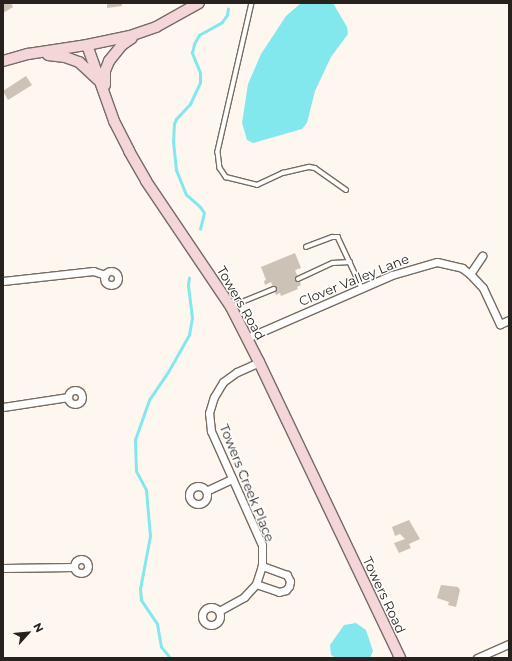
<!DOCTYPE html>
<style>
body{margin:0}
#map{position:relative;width:512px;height:661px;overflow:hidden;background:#fef7f0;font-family:Montserrat,sans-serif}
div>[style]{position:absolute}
.water>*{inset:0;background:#83e8ed}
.stream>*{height:2.5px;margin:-1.25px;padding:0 1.25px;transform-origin:1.25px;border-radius:1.25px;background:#83e8ed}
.building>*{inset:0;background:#cdc2b6}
.roads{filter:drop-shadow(1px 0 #766c62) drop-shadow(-1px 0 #766c62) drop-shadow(0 1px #766c62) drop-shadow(0 -1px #766c62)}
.service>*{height:3.5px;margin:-1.75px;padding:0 1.75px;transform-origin:1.75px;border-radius:1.75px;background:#fff}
.minor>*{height:7px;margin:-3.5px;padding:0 3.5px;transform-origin:3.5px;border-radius:3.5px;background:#fff}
.minor>.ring{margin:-3.5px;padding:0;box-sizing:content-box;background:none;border:7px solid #fff;border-radius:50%}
.secondary>*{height:10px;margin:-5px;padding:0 5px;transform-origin:5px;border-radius:5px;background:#f4d5d8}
span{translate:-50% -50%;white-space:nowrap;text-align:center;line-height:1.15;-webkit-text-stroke:3px #fff;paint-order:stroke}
.street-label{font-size:13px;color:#27221e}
.frame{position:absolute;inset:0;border:4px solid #27221e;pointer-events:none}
.north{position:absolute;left:8px;top:613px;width:40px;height:40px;-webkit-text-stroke:3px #fff;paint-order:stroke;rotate:63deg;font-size:11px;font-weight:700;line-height:16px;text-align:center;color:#27221e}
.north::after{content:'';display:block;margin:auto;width:14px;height:18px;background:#27221e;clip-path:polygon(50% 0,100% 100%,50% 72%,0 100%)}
</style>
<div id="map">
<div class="water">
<div style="clip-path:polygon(301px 3px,333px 3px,347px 27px,348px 34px,331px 57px,315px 91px,307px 123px,302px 129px,253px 143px,247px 140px,242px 123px,248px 84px,261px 54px,286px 16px)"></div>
<div style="clip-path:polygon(356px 623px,366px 630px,373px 651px,370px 658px,336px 658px,331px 655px,330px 645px,344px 625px)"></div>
</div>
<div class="stream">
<div style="left:200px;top:229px;width:16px;rotate:-76deg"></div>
<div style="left:204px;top:213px;width:7px;rotate:-124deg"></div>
<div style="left:200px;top:207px;width:18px;rotate:-139deg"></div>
<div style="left:186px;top:195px;width:27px;rotate:-112deg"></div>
<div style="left:176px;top:170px;width:28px;rotate:-96deg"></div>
<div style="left:173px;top:142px;width:18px;rotate:-87deg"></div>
<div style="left:174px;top:124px;width:5px;rotate:-68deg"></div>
<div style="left:176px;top:119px;width:21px;rotate:-47deg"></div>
<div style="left:190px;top:104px;width:23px;rotate:-65deg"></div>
<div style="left:200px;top:83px;width:10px;rotate:-90deg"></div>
<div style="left:200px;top:73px;width:22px;rotate:-112deg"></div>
<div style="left:192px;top:53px;width:9px;rotate:-77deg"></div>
<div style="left:194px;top:44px;width:10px;rotate:-61deg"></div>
<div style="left:199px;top:35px;width:26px;rotate:-29deg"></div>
<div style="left:222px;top:22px;width:9px;rotate:-54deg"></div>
<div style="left:227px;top:15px;width:6px;rotate:-81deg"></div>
<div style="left:170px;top:658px;width:14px;rotate:-129deg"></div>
<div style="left:161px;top:647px;width:23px;rotate:-100deg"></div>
<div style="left:157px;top:624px;width:29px;rotate:-124deg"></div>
<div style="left:141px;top:600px;width:11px;rotate:-95deg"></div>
<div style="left:140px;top:589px;width:54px;rotate:-79.3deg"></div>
<div style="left:150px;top:536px;width:46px;rotate:-95deg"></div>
<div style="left:146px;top:490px;width:21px;rotate:-118deg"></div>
<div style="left:136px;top:471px;width:31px;rotate:-92deg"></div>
<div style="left:135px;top:440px;width:42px;rotate:-70.7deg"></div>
<div style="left:149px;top:400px;width:34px;rotate:-56deg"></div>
<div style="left:168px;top:372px;width:43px;rotate:-60.4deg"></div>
<div style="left:189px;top:335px;width:17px;rotate:-80deg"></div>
<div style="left:192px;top:318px;width:33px;rotate:-97deg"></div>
<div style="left:188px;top:285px;width:7px;rotate:-82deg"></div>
</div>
<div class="building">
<div style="clip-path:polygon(3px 3px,11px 3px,13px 7px,3px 13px)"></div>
<div style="clip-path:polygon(107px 3px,122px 3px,122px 6px,107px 8px)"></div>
<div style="clip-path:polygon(26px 76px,32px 85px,8px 100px,3px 91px)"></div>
<div style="clip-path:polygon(295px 253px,301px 268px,295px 270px,301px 285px,297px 287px,298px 289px,281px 296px,280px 293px,276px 295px,271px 282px,265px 285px,264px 281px,266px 280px,261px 267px)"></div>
<div style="clip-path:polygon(409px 520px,420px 539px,409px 544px,411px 548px,399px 553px,394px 543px,405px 539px,400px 534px,395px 536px,392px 527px)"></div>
<div style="clip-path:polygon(441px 585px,458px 587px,460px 590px,456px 607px,448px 605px,449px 602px,437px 598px)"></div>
</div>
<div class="roads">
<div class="service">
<div style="left:252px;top:3px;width:153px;rotate:102.9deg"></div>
<div style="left:218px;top:152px;width:16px;rotate:83deg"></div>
<div style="left:220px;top:168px;width:11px;rotate:56deg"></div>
<div style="left:226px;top:177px;width:32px;rotate:14deg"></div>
<div style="left:257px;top:185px;width:29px;rotate:-25deg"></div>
<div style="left:283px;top:173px;width:27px;rotate:-13deg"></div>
<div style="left:309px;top:167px;width:6px;rotate:9deg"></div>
<div style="left:315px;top:168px;width:38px;rotate:35deg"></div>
<div style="left:306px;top:247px;width:28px;rotate:-21deg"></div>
<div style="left:332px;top:237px;width:6px"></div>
<div style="left:338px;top:237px;width:56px;rotate:64.8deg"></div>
<div style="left:298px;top:279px;width:38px;rotate:-25deg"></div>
<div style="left:333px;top:263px;width:17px;rotate:-3deg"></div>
<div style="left:232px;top:306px;width:45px;rotate:-22deg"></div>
</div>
<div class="minor">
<div class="ring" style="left:104px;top:271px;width:7px;height:7px"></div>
<div style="left:470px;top:274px;width:22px;rotate:-56deg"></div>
<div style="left:3px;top:281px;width:91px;rotate:-6.3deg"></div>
<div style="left:93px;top:271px;width:13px;rotate:18deg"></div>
<div style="left:247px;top:338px;width:158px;rotate:-23.5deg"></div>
<div style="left:392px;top:275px;width:47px;rotate:-16.1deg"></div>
<div style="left:437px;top:262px;width:26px;rotate:13deg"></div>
<div style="left:462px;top:268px;width:10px;rotate:37deg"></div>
<div style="left:470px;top:274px;width:19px;rotate:47deg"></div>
<div style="left:483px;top:288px;width:40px;rotate:65deg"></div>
<div style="left:500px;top:324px;width:10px;rotate:-24deg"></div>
<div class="ring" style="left:68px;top:390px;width:7px;height:7px"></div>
<div style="left:3px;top:407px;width:66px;rotate:-8.7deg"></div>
<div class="ring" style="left:189px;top:486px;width:11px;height:11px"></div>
<div style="left:206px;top:491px;width:29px;rotate:-25deg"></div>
<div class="ring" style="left:74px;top:559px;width:7px;height:7px"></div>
<div style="left:3px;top:568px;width:71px;rotate:-0.8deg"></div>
<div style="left:256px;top:584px;width:24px;rotate:19deg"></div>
<div style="left:279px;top:592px;width:7px;rotate:-16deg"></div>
<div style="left:286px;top:590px;width:5px;rotate:-53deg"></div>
<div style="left:289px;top:586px;width:5px;rotate:-79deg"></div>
<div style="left:290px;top:581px;width:7px;rotate:-117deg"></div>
<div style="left:287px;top:575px;width:27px;rotate:-160deg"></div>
<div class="ring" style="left:202px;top:607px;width:11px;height:11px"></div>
<div style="left:219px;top:611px;width:29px;rotate:-29deg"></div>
<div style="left:244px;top:597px;width:18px;rotate:-47deg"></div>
<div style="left:256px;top:584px;width:19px;rotate:-72deg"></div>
<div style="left:262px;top:566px;width:21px;rotate:-90deg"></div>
<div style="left:262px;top:545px;width:125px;rotate:-114.1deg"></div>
<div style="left:211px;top:431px;width:18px;rotate:-96deg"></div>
<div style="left:209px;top:413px;width:17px;rotate:-73deg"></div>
<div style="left:214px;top:397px;width:17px;rotate:-59deg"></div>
<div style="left:223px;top:382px;width:17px;rotate:-36deg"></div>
<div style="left:237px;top:372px;width:24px;rotate:-24deg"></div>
<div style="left:477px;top:658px;width:35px;rotate:-24deg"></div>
</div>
<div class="secondary">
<div style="left:87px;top:45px;width:81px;rotate:70.4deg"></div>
<div style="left:114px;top:121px;width:34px;rotate:63deg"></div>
<div style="left:129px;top:151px;width:34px;rotate:60deg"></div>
<div style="left:146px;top:181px;width:152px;rotate:56deg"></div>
<div style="left:231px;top:307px;width:62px;rotate:63deg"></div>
<div style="left:259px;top:362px;width:328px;rotate:64.5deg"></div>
<div style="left:48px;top:55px;width:17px;rotate:7deg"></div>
<div style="left:65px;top:57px;width:15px;rotate:20deg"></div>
<div style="left:79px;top:62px;width:26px;rotate:43deg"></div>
<div style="left:3px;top:61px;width:26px;rotate:-16deg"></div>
<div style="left:28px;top:54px;width:60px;rotate:-8.7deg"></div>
<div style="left:87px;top:45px;width:44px;rotate:-11.8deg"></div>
<div style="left:130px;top:36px;width:28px;rotate:-19deg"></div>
<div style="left:156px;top:27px;width:49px;rotate:-29.2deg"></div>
<div style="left:105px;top:85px;width:14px;rotate:-90deg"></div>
<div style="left:105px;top:71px;width:11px;rotate:-68deg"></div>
<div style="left:109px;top:61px;width:21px;rotate:-51deg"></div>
<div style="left:122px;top:45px;width:12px;rotate:-35deg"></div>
</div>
</div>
<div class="street-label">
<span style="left:354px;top:280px;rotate:-22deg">Clover Valley Lane</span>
<span style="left:241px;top:303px;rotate:60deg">Towers Road</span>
<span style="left:247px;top:483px;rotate:68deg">Towers Creek Place</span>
<span style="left:384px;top:595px;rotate:65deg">Towers Road</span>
</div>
<div class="frame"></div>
<div class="north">N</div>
</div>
